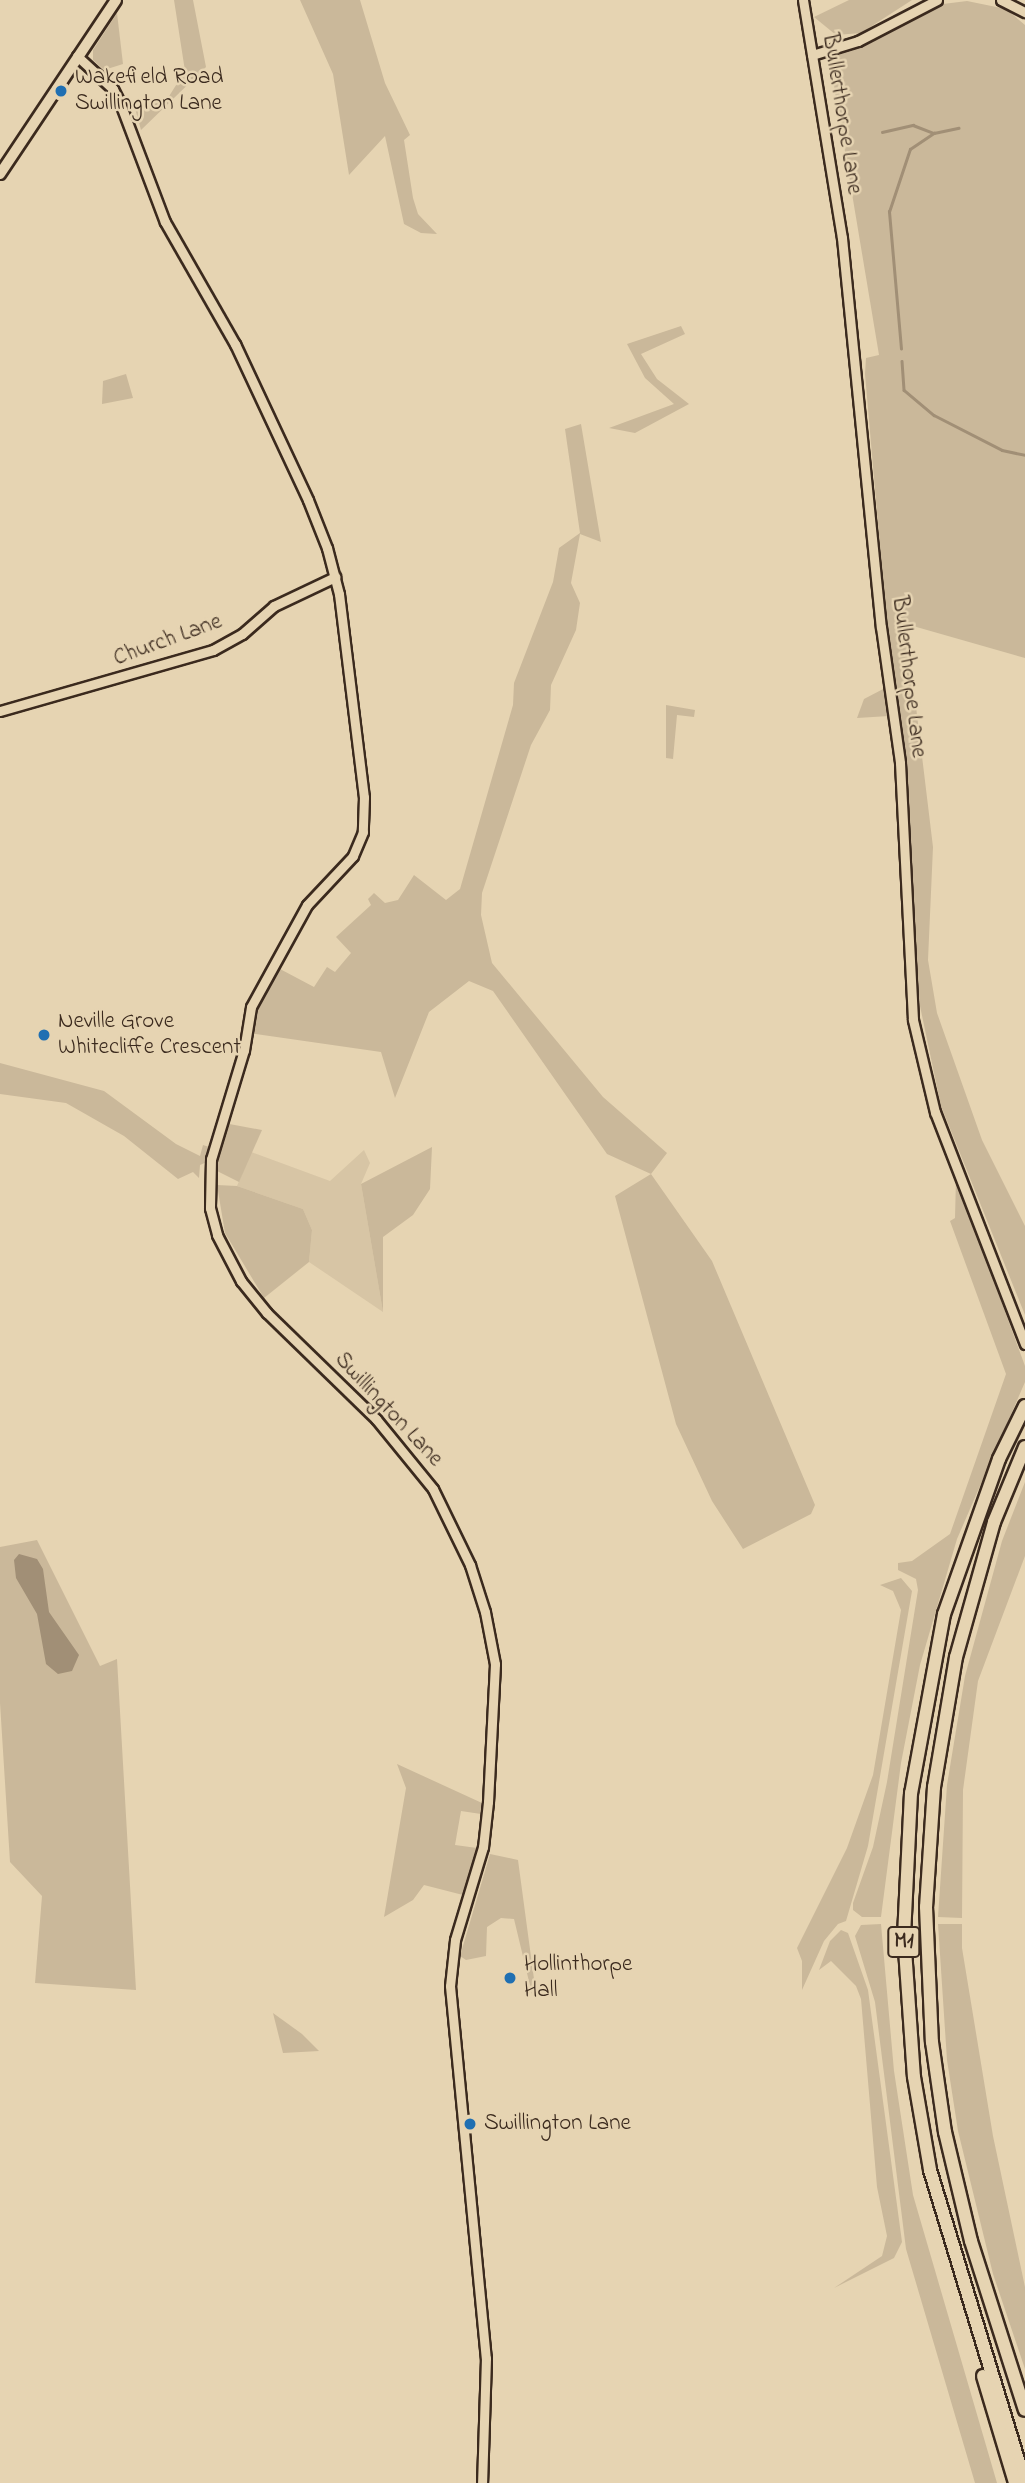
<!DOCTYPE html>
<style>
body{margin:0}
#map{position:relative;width:1025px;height:2483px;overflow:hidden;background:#e6d4b2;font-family:"Indie Flower",sans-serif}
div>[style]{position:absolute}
.built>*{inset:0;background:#d7c5a5}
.green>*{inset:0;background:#cab89a}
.water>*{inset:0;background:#a18f76}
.stream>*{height:2.5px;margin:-1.25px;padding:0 1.25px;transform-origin:1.25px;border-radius:1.25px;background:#a18f76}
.roads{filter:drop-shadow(2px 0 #3b2a1e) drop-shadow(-2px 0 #3b2a1e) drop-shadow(0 2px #3b2a1e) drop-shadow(0 -2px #3b2a1e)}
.minor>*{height:9px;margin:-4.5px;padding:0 4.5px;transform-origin:4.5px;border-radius:4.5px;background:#e6d4b2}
.major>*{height:10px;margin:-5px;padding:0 5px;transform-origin:5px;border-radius:5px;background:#e6d4b2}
.highway>*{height:12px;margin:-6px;padding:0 6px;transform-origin:6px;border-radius:6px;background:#e6d4b2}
.dots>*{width:19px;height:19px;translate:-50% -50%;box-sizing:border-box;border:4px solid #e6d4b2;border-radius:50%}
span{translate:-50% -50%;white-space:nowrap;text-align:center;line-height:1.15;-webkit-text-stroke:5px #e6d4b2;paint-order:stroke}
.shield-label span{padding:2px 5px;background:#e6d4b2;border:2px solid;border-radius:5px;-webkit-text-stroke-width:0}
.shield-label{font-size:21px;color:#3b2a1e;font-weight:700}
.poi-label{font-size:23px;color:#3b2a1e}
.left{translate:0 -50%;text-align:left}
.street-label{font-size:23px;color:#3b2a1e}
</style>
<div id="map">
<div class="built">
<div style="clip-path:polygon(364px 1150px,370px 1163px,361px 1184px,383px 1312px,309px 1262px,312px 1230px,303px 1209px,237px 1186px,251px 1152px,330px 1181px)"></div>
</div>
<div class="green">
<div style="clip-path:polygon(174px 0,193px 0,206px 67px,141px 130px,135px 108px,166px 101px,185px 71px)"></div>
<div style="clip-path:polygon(300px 0,360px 0,385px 83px,410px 135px,404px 140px,413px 198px,418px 214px,437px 234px,421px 233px,404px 224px,385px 136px,349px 175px,333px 74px)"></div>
<div style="clip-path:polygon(849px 0,912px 0,861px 33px,836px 35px,814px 17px)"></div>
<div style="clip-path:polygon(967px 1px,1006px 9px,1025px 25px,1025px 658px,906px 624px,933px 847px,928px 960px,937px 1013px,982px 1140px,1025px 1226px,1025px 1315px,941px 1106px,916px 987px,903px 741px,886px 616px,865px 374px,866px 358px,879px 355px,829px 56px,863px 45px,943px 4px)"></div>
<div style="clip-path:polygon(117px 13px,123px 64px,104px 70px,93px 60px,93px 50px)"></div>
<div style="clip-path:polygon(681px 326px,685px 334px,641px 354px,657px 379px,689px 404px,635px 433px,609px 428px,674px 404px,645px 378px,627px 344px)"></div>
<div style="clip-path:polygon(126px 374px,133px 398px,102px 404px,103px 381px)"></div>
<div style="clip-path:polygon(581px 424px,601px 542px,580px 534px,571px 583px,580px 603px,576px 630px,551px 685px,550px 710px,531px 745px,482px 893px,481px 915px,492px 963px,603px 1097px,667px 1153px,651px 1174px,712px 1261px,815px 1505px,811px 1514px,743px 1549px,712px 1501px,676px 1424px,615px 1196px,651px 1174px,607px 1154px,493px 991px,469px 981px,429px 1012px,395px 1098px,381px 1052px,249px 1033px,257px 1004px,280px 969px,314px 987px,327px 967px,335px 972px,351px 953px,336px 937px,371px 905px,368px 899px,374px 893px,385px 903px,398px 900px,414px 875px,446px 900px,460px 889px,513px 705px,514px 683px,553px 582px,559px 548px,580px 533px,565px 429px)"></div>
<div style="clip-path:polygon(887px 687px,889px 716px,857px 718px,864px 699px)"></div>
<div style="clip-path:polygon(666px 705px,695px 710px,694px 717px,677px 715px,673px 759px,666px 758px)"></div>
<div style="clip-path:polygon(0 1063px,104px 1091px,176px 1144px,200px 1156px,203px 1145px,209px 1147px,209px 1161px,200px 1165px,199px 1178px,193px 1172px,178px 1179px,124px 1136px,66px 1103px,0 1094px)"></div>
<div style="clip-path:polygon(224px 1123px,262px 1130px,239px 1182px,215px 1170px)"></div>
<div style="clip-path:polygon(432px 1147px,430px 1189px,413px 1215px,383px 1237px,383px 1312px,361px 1184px)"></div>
<div style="clip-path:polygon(956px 1178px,1025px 1366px,1025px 1382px,957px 1539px,920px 1665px,901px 1763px,881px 1917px,862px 1917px,853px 1910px,853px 1903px,873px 1847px,887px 1782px,918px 1590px,916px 1579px,898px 1570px,898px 1563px,912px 1561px,950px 1534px,1006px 1374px,950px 1221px,955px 1218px)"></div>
<div style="clip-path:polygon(217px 1185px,237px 1186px,303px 1209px,312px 1230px,309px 1262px,264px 1298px,225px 1233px)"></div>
<div style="clip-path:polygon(1025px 1482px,1025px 1556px,978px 1681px,963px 1790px,962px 1918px,938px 1917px,947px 1785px,965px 1676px,1002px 1541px)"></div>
<div style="clip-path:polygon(37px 1540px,100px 1666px,117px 1659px,136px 1990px,35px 1983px,42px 1896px,10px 1862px,0 1703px,0 1547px)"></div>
<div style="clip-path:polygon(901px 1578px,912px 1591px,868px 1846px,846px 1921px,838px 1924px,824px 1941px,802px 1990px,802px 1961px,797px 1948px,847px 1848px,873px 1775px,901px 1610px,893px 1591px,880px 1585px)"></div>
<div style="clip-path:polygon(397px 1764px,482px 1803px,481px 1814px,461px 1811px,455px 1845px,477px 1848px,463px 1895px,424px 1885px,413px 1900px,384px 1917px,406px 1788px)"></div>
<div style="clip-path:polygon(490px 1854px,518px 1860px,536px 1994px,532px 1994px,514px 1919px,501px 1918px,487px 1927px,486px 1956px,466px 1960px,460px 1956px)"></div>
<div style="clip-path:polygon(881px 1924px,894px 2071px,913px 2195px,997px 2483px,975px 2483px,906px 2249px,875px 2002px,855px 1936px,861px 1925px)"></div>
<div style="clip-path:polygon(938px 1924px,962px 1924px,962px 1948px,993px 2136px,1025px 2287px,1025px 2369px,993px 2274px,958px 2131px,947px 2060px)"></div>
<div style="clip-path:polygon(841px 1930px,848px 1933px,868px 1990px,902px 2242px,894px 2258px,834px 2288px,882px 2256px,887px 2236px,877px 2187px,861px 1999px,856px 1986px,831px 1961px,819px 1970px,830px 1941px)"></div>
<div style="clip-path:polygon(273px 2013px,302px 2034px,319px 2051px,283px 2053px)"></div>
</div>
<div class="water">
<div style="clip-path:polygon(19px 1554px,37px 1559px,43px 1569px,49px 1612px,79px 1655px,72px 1671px,58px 1674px,46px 1664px,37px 1614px,16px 1578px,14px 1560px)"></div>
</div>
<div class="stream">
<div style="left:882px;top:132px;width:32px;rotate:-13deg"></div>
<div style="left:913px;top:125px;width:22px;rotate:21deg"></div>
<div style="left:901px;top:349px;width:138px;rotate:-95deg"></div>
<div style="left:889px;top:212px;width:66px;rotate:-71.6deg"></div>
<div style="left:910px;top:149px;width:29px;rotate:-34deg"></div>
<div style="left:934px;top:133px;width:25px;rotate:-12deg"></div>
<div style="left:902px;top:361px;width:29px;rotate:86deg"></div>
<div style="left:904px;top:390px;width:39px;rotate:40deg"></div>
<div style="left:934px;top:415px;width:76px;rotate:27.2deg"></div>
<div style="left:1002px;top:450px;width:24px;rotate:12deg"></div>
</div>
<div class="roads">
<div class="minor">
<div style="left:803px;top:0;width:241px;rotate:80.7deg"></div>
<div style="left:842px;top:238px;width:391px;rotate:84.3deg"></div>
<div style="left:881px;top:627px;width:137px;rotate:82deg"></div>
<div style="left:900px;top:763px;width:257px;rotate:87.1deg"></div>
<div style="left:913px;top:1020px;width:95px;rotate:76.6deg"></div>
<div style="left:935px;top:1112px;width:249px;rotate:68.8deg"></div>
<div style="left:1001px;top:0;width:27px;rotate:27deg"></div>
<div style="left:812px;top:55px;width:48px;rotate:-16.9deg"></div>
<div style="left:858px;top:41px;width:89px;rotate:-27.4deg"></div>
<div style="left:77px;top:56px;width:49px;rotate:42.5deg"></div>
<div style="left:113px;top:89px;width:16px;rotate:63deg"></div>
<div style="left:120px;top:103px;width:127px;rotate:69.3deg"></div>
<div style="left:165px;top:222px;width:141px;rotate:60.2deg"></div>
<div style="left:235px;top:344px;width:172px;rotate:64.9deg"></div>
<div style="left:308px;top:500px;width:52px;rotate:68.4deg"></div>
<div style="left:327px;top:548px;width:48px;rotate:75.4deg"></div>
<div style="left:339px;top:594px;width:205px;rotate:83deg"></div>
<div style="left:364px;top:797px;width:35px;rotate:92deg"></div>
<div style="left:363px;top:832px;width:26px;rotate:113deg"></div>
<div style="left:353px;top:856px;width:67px;rotate:133.2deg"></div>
<div style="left:307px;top:905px;width:116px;rotate:118.8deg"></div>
<div style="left:251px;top:1007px;width:44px;rotate:99.2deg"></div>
<div style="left:244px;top:1050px;width:114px;rotate:106.8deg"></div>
<div style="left:211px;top:1159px;width:49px;rotate:91.2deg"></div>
<div style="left:210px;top:1208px;width:28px;rotate:75deg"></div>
<div style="left:217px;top:1235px;width:52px;rotate:62.4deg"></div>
<div style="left:241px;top:1281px;width:41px;rotate:50.9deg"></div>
<div style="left:267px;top:1313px;width:152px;rotate:44.2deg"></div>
<div style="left:376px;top:1419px;width:90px;rotate:50.8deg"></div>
<div style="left:433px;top:1489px;width:85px;rotate:64deg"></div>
<div style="left:470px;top:1565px;width:49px;rotate:72.3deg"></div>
<div style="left:485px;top:1612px;width:53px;rotate:79.1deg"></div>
<div style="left:495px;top:1664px;width:138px;rotate:92.9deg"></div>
<div style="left:488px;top:1802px;width:45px;rotate:96.3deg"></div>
<div style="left:483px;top:1847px;width:97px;rotate:106.8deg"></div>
<div style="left:455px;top:1940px;width:46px;rotate:96.2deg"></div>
<div style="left:450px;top:1986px;width:374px;rotate:84.5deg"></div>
<div style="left:486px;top:2358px;width:125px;rotate:91.8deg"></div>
<div style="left:0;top:711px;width:222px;rotate:-16deg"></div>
<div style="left:213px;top:650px;width:33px;rotate:-29deg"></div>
<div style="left:242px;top:634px;width:43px;rotate:-41.2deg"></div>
<div style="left:274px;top:606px;width:68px;rotate:-25.4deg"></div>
</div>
<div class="major">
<div style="left:0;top:174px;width:209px;rotate:-56.3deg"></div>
</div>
<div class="highway">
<div style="left:1025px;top:1406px;width:59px;rotate:116.1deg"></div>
<div style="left:999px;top:1459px;width:164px;rotate:109.5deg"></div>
<div style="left:944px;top:1614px;width:182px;rotate:100.4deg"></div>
<div style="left:911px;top:1793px;width:142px;rotate:92.8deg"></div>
<div style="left:904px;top:1935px;width:142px;rotate:86deg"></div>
<div style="left:914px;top:2077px;width:94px;rotate:80.2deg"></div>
<div style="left:930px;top:2170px;width:326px;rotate:73.1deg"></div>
<div style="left:1025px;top:1447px;width:81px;rotate:112.5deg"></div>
<div style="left:994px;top:1522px;width:140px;rotate:105.7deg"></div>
<div style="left:956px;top:1657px;width:132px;rotate:99.6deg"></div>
<div style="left:934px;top:1787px;width:120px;rotate:93.8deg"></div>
<div style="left:926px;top:1907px;width:135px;rotate:87.5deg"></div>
<div style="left:932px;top:2042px;width:91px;rotate:81.8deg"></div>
<div style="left:945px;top:2132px;width:112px;rotate:76.6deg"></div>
<div style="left:971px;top:2241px;width:177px;rotate:72.3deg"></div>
<div style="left:983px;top:2376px;width:112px;rotate:73.3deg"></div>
</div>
</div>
<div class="dots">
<div style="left:61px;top:91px;background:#1f6fb2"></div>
<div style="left:44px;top:1035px;background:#1f6fb2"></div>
<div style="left:510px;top:1978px;background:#1f6fb2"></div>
<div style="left:470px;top:2124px;background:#1f6fb2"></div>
</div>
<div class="shield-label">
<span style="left:904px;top:1942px">M1</span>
</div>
<div class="poi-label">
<span class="left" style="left:75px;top:91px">Wakefield Road<br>Swillington Lane</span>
<span class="left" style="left:58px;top:1035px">Neville Grove<br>Whitecliffe Crescent</span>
<span class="left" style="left:524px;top:1978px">Hollinthorpe<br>Hall</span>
<span class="left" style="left:484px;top:2124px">Swillington Lane</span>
</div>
<div class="street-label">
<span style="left:841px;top:114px;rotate:81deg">Bullerthorpe Lane</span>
<span style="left:168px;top:641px;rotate:-20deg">Church Lane</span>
<span style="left:908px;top:677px;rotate:83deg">Bullerthorpe Lane</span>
<span style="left:388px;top:1410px;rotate:47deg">Swillington Lane</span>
</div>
</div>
